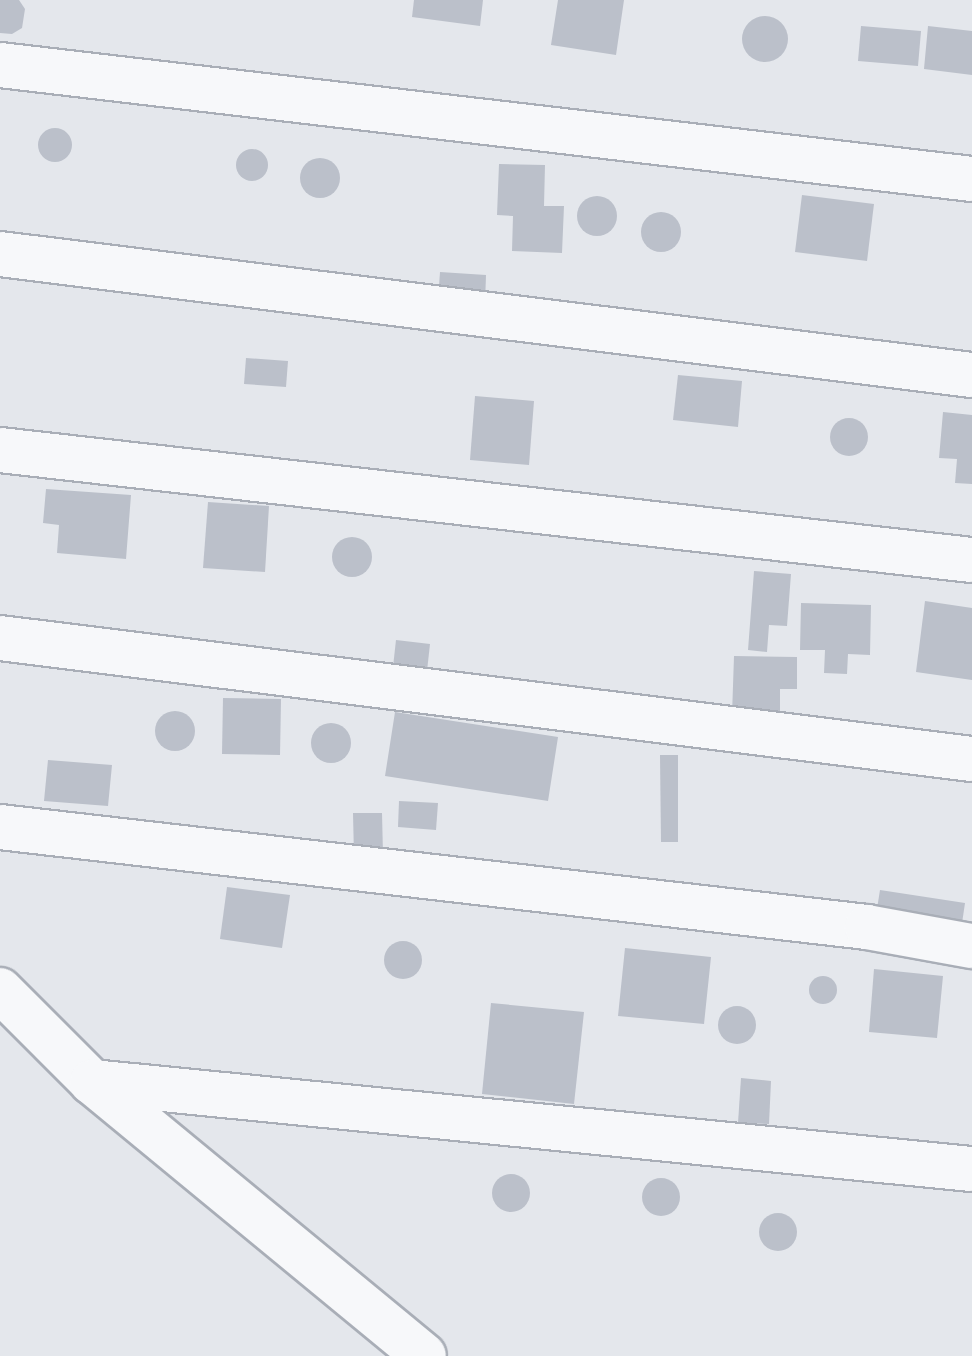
<!DOCTYPE html>
<style>
body{margin:0}
#map{position:relative;width:972px;height:1356px;overflow:hidden;background:#e4e7ec;font-family:"Roboto Condensed",sans-serif}
div>[style]{position:absolute}
.building>*{inset:0;background:#bbc0ca}
.round{border-radius:50%}
.roads{filter:drop-shadow(2px 0 #a9aeb7) drop-shadow(-2px 0 #a9aeb7) drop-shadow(0 2px #a9aeb7) drop-shadow(0 -2px #a9aeb7)}
.minor>*{height:44px;margin:-22px;padding:0 22px;transform-origin:22px;border-radius:22px;background:#f7f8fa}
span{translate:-50% -50%;white-space:nowrap;text-align:center;line-height:1.15;-webkit-text-stroke:6px #f4f6f9;paint-order:stroke}
</style>
<div id="map">
<div class="building">
<div style="clip-path:polygon(0 0,19px 0,25px 9px,22px 28px,12px 34px,0 33px)"></div>
<div style="clip-path:polygon(414px 0,483px 0,480px 26px,412px 17px)"></div>
<div style="clip-path:polygon(558px 0,624px 0,616px 55px,551px 45px)"></div>
<div class="round" style="left:742px;top:16px;width:46px;height:46px"></div>
<div style="clip-path:polygon(861px 26px,921px 31px,918px 66px,858px 61px)"></div>
<div style="clip-path:polygon(928px 26px,972px 31px,972px 75px,924px 69px)"></div>
<div class="round" style="left:38px;top:128px;width:34px;height:34px"></div>
<div class="round" style="left:236px;top:149px;width:32px;height:32px"></div>
<div class="round" style="left:300px;top:158px;width:40px;height:40px"></div>
<div style="clip-path:polygon(499px 164px,545px 165px,544px 206px,564px 206px,562px 253px,512px 251px,513px 216px,497px 215px)"></div>
<div style="clip-path:polygon(802px 195px,874px 204px,867px 261px,795px 252px)"></div>
<div class="round" style="left:577px;top:196px;width:40px;height:40px"></div>
<div class="round" style="left:641px;top:212px;width:40px;height:40px"></div>
<div style="clip-path:polygon(440px 272px,486px 275px,485px 304px,438px 301px)"></div>
<div style="clip-path:polygon(246px 358px,288px 361px,286px 387px,244px 384px)"></div>
<div style="clip-path:polygon(678px 375px,742px 381px,738px 427px,673px 420px)"></div>
<div style="clip-path:polygon(475px 396px,534px 401px,529px 465px,470px 460px)"></div>
<div style="clip-path:polygon(943px 412px,972px 415px,972px 484px,955px 483px,957px 459px,939px 458px)"></div>
<div class="round" style="left:830px;top:418px;width:38px;height:38px"></div>
<div style="clip-path:polygon(46px 489px,131px 495px,126px 559px,57px 553px,59px 525px,43px 523px)"></div>
<div style="clip-path:polygon(208px 502px,269px 506px,265px 572px,203px 568px)"></div>
<div class="round" style="left:332px;top:537px;width:40px;height:40px"></div>
<div style="clip-path:polygon(754px 571px,791px 574px,787px 626px,769px 625px,767px 652px,748px 650px)"></div>
<div style="clip-path:polygon(925px 601px,972px 608px,972px 680px,916px 672px)"></div>
<div style="clip-path:polygon(801px 603px,871px 605px,870px 655px,848px 654px,847px 674px,824px 673px,825px 650px,800px 650px)"></div>
<div style="clip-path:polygon(396px 640px,430px 644px,426px 680px,392px 676px)"></div>
<div style="clip-path:polygon(734px 656px,797px 657px,797px 689px,780px 689px,780px 716px,732px 715px)"></div>
<div style="clip-path:polygon(223px 698px,281px 699px,280px 755px,222px 754px)"></div>
<div class="round" style="left:155px;top:711px;width:40px;height:40px"></div>
<div style="clip-path:polygon(395px 712px,558px 737px,548px 801px,385px 776px)"></div>
<div class="round" style="left:311px;top:723px;width:40px;height:40px"></div>
<div style="clip-path:polygon(660px 755px,678px 755px,678px 842px,661px 842px)"></div>
<div style="clip-path:polygon(48px 760px,112px 765px,108px 806px,44px 801px)"></div>
<div style="clip-path:polygon(399px 801px,438px 803px,436px 830px,398px 827px)"></div>
<div style="clip-path:polygon(353px 813px,382px 813px,383px 855px,354px 856px)"></div>
<div style="clip-path:polygon(227px 887px,290px 895px,282px 948px,220px 939px)"></div>
<div style="clip-path:polygon(880px 890px,965px 903px,961px 930px,876px 915px)"></div>
<div class="round" style="left:384px;top:941px;width:38px;height:38px"></div>
<div style="clip-path:polygon(625px 948px,711px 957px,704px 1024px,618px 1016px)"></div>
<div style="clip-path:polygon(874px 969px,943px 976px,937px 1038px,869px 1032px)"></div>
<div class="round" style="left:809px;top:976px;width:28px;height:28px"></div>
<div style="clip-path:polygon(491px 1003px,584px 1012px,574px 1104px,482px 1094px)"></div>
<div class="round" style="left:718px;top:1006px;width:38px;height:38px"></div>
<div style="clip-path:polygon(741px 1078px,771px 1081px,769px 1124px,738px 1123px)"></div>
<div class="round" style="left:492px;top:1174px;width:38px;height:38px"></div>
<div class="round" style="left:642px;top:1178px;width:38px;height:38px"></div>
<div class="round" style="left:759px;top:1213px;width:38px;height:38px"></div>
</div>
<div class="roads">
<div class="minor">
<div style="left:0;top:65px;width:979px;rotate:6.69deg"></div>
<div style="left:0;top:254px;width:980px;rotate:7.1deg"></div>
<div style="left:0;top:450px;width:978px;rotate:6.46deg"></div>
<div style="left:0;top:638px;width:980px;rotate:7.1deg"></div>
<div style="left:0;top:827px;width:873px;rotate:6.58deg"></div>
<div style="left:867px;top:927px;width:107px;rotate:10.3deg"></div>
<div style="left:0;top:990px;width:130px;rotate:45deg"></div>
<div style="left:92px;top:1082px;width:430px;rotate:39.5deg"></div>
<div style="left:92px;top:1082px;width:884px;rotate:5.65deg"></div>
</div>
</div>
</div>
